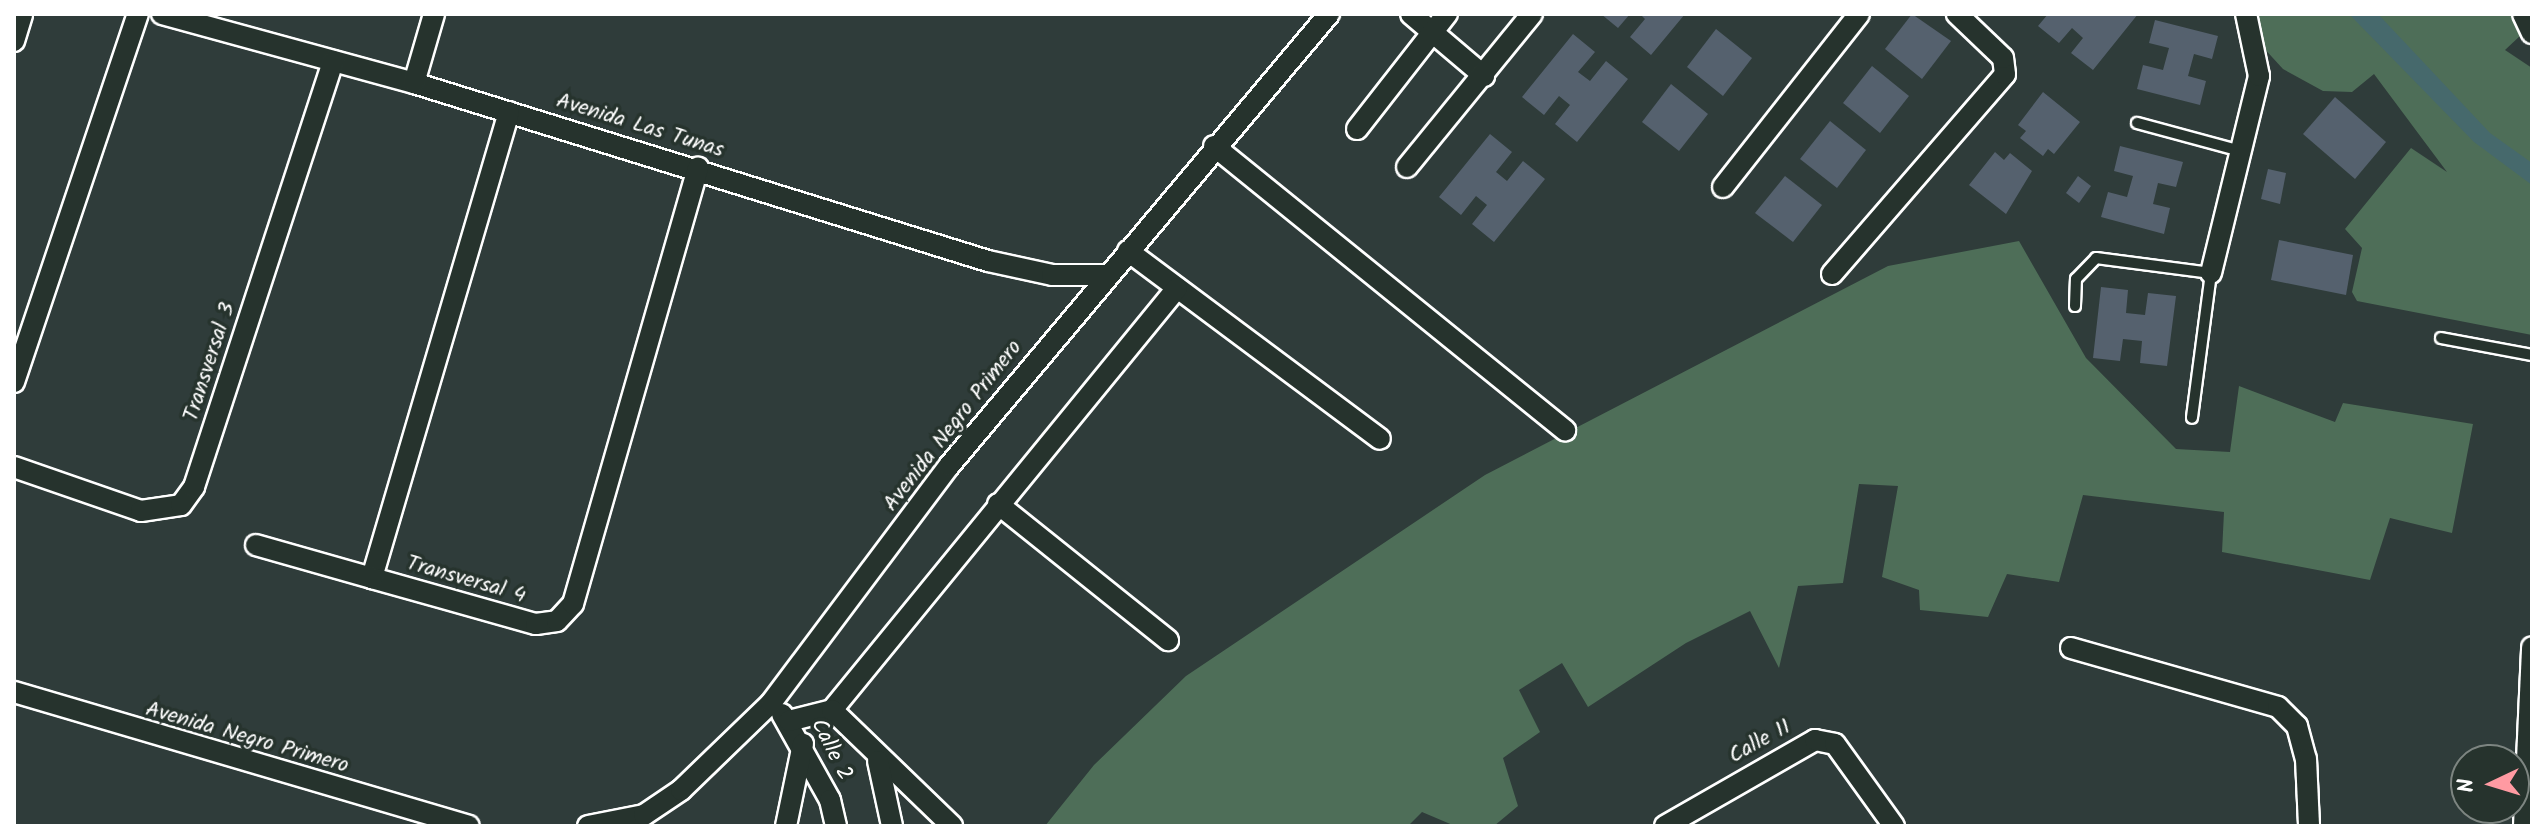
<!DOCTYPE html>
<style>
body{margin:0}
#map{position:relative;width:2546px;height:840px;overflow:hidden;background:#2f3c3a;font-family:Kalam,sans-serif}
div>[style]{position:absolute}
.green>*{inset:0;background:#4e6e58}
.water>*{inset:0;background:#46696c}
.building>*{inset:0;background:#55616e}
.roads{filter:drop-shadow(2px 0 #fff) drop-shadow(-2px 0 #fff) drop-shadow(0 2px #fff) drop-shadow(0 -2px #fff)}
.service>*{height:10px;margin:-5px;padding:0 5px;transform-origin:5px;border-radius:5px;background:#26332d}
.minor>*{height:20px;margin:-10px;padding:0 10px;transform-origin:10px;border-radius:10px;background:#26332d}
span{translate:-50% -50%;white-space:nowrap;text-align:center;line-height:1.15;-webkit-text-stroke:7px #26332d;paint-order:stroke}
.street-label{font-size:22px;color:#fff}
.frame{position:absolute;inset:0;border:16px solid #fff;pointer-events:none}
.north{position:absolute;left:2450px;top:744px;width:80px;height:80px;box-sizing:border-box;background:#26332d;border:2px solid #7d8581;border-radius:50%;rotate:266deg;font-size:22px;font-weight:700;line-height:32px;text-align:center;color:#fff}
.north::after{content:'';display:block;margin:auto;width:28px;height:36px;background:#ff9aa2;clip-path:polygon(50% 0,100% 100%,50% 72%,0 100%)}
</style>
<div id="map">
<div class="green">
<div style="clip-path:polygon(2244px 14px,2513px 14px,2521px 35px,2505px 50px,2532px 68px,2532px 335px,2357px 301px,2352px 292px,2362px 248px,2345px 229px,2411px 148px,2447px 172px,2374px 74px,2352px 92px,2323px 91px,2283px 69px,2250px 33px)"></div>
<div style="clip-path:polygon(2019px 241px,2086px 358px,2176px 449px,2230px 452px,2239px 386px,2335px 422px,2343px 403px,2473px 424px,2452px 533px,2390px 518px,2370px 580px,2222px 552px,2224px 512px,2083px 495px,2059px 582px,2007px 574px,1988px 617px,1920px 610px,1919px 590px,1882px 577px,1898px 486px,1859px 484px,1843px 583px,1798px 586px,1779px 668px,1750px 611px,1686px 643px,1588px 707px,1562px 663px,1519px 690px,1540px 732px,1503px 758px,1518px 806px,1494px 826px,1455px 826px,1422px 812px,1408px 826px,1045px 826px,1094px 765px,1186px 676px,1485px 475px,1888px 266px)"></div>
</div>
<div class="water">
<div style="clip-path:polygon(2349px 14px,2378px 14px,2490px 133px,2532px 163px,2532px 185px,2474px 142px)"></div>
</div>
<div class="building">
<div style="clip-path:polygon(1601px 14px,1630px 14px,1618px 28px)"></div>
<div style="clip-path:polygon(1640px 14px,1685px 14px,1651px 55px,1630px 37px,1645px 19px)"></div>
<div style="clip-path:polygon(1912px 14px,1951px 41px,1922px 79px,1885px 49px)"></div>
<div style="clip-path:polygon(2048px 14px,2138px 14px,2093px 70px,2071px 53px,2083px 38px,2072px 28px,2059px 43px,2038px 26px)"></div>
<div style="clip-path:polygon(2155px 20px,2218px 36px,2212px 59px,2194px 54px,2188px 76px,2206px 81px,2200px 105px,2137px 89px,2143px 65px,2163px 70px,2169px 48px,2149px 43px)"></div>
<div style="clip-path:polygon(1716px 29px,1752px 58px,1723px 96px,1687px 67px)"></div>
<div style="clip-path:polygon(1573px 34px,1595px 52px,1578px 72px,1590px 81px,1606px 61px,1628px 79px,1577px 142px,1555px 124px,1570px 105px,1559px 96px,1544px 115px,1522px 97px)"></div>
<div style="clip-path:polygon(1872px 66px,1909px 96px,1880px 133px,1843px 103px)"></div>
<div style="clip-path:polygon(1671px 84px,1708px 114px,1679px 151px,1642px 122px)"></div>
<div style="clip-path:polygon(2043px 92px,2080px 122px,2054px 154px,2048px 149px,2043px 156px,2020px 138px,2026px 131px,2018px 125px)"></div>
<div style="clip-path:polygon(2335px 97px,2386px 142px,2355px 179px,2303px 134px)"></div>
<div style="clip-path:polygon(1830px 121px,1866px 150px,1837px 188px,1800px 159px)"></div>
<div style="clip-path:polygon(1490px 134px,1512px 152px,1496px 172px,1507px 181px,1523px 161px,1545px 179px,1494px 242px,1472px 224px,1487px 205px,1476px 196px,1461px 215px,1439px 197px)"></div>
<div style="clip-path:polygon(2120px 146px,2183px 162px,2176px 187px,2158px 183px,2153px 204px,2170px 208px,2164px 234px,2101px 217px,2108px 192px,2127px 197px,2133px 176px,2114px 171px)"></div>
<div style="clip-path:polygon(1995px 152px,2004px 160px,2010px 153px,2032px 171px,2006px 214px,1969px 185px)"></div>
<div style="clip-path:polygon(2268px 169px,2286px 173px,2280px 204px,2261px 199px)"></div>
<div style="clip-path:polygon(1785px 176px,1822px 205px,1793px 242px,1755px 213px)"></div>
<div style="clip-path:polygon(2078px 176px,2091px 186px,2079px 203px,2066px 193px)"></div>
<div style="clip-path:polygon(2279px 240px,2353px 255px,2346px 295px,2271px 280px)"></div>
<div style="clip-path:polygon(2101px 287px,2128px 290px,2126px 313px,2145px 315px,2148px 293px,2176px 296px,2167px 366px,2140px 363px,2142px 341px,2123px 339px,2120px 361px,2093px 358px)"></div>
</div>
<div class="roads">
<div class="service">
<div style="left:2137px;top:123px;width:104px;rotate:15.1deg"></div>
<div style="left:2075px;top:306px;width:27px;rotate:-88deg"></div>
<div style="left:2076px;top:279px;width:29px;rotate:-46deg"></div>
<div style="left:2096px;top:258px;width:116px;rotate:7.4deg"></div>
<div style="left:2211px;top:273px;width:146px;rotate:97.5deg"></div>
<div style="left:2441px;top:338px;width:93px;rotate:10.6deg"></div>
</div>
<div class="minor">
<div style="left:162px;top:14px;width:261px;rotate:15.3deg"></div>
<div style="left:414px;top:83px;width:601px;rotate:17.23deg"></div>
<div style="left:988px;top:261px;width:66px;rotate:12.3deg"></div>
<div style="left:1052px;top:275px;width:53px"></div>
<div style="left:1411px;top:14px;width:96px;rotate:40.3deg"></div>
<div style="left:2523px;top:14px;width:21px;rotate:65deg"></div>
<div style="left:14px;top:41px;width:28px;rotate:-73deg"></div>
<div style="left:414px;top:83px;width:72px;rotate:-73.8deg"></div>
<div style="left:509px;top:112px;width:486px;rotate:106.4deg"></div>
<div style="left:372px;top:578px;width:170px;rotate:15.7deg"></div>
<div style="left:536px;top:624px;width:21px;rotate:-8deg"></div>
<div style="left:557px;top:621px;width:23px;rotate:-47deg"></div>
<div style="left:573px;top:604px;width:454px;rotate:-74deg"></div>
<div style="left:1357px;top:129px;width:146px;rotate:-52deg"></div>
<div style="left:1214px;top:146px;width:452px;rotate:39deg"></div>
<div style="left:1407px;top:167px;width:198px;rotate:-50.8deg"></div>
<div style="left:1723px;top:187px;width:220px;rotate:-51.8deg"></div>
<div style="left:1128px;top:251px;width:314px;rotate:36.7deg"></div>
<div style="left:2211px;top:273px;width:203px;rotate:-76.3deg"></div>
<div style="left:2259px;top:76px;width:63px;rotate:-101.8deg"></div>
<div style="left:1832px;top:274px;width:264px;rotate:-49.1deg"></div>
<div style="left:2005px;top:74px;width:16px;rotate:-97deg"></div>
<div style="left:2003px;top:58px;width:64px;rotate:-136.3deg"></div>
<div style="left:14px;top:382px;width:388px;rotate:-71.4deg"></div>
<div style="left:14px;top:467px;width:134px;rotate:19.1deg"></div>
<div style="left:141px;top:511px;width:40px;rotate:-8.5deg"></div>
<div style="left:181px;top:505px;width:22px;rotate:-54deg"></div>
<div style="left:194px;top:487px;width:448px;rotate:-71.9deg"></div>
<div style="left:998px;top:504px;width:218px;rotate:38.7deg"></div>
<div style="left:256px;top:545px;width:121px;rotate:15.9deg"></div>
<div style="left:2071px;top:648px;width:215px;rotate:15.9deg"></div>
<div style="left:2278px;top:707px;width:27px;rotate:45deg"></div>
<div style="left:2297px;top:726px;width:34px;rotate:75deg"></div>
<div style="left:2306px;top:759px;width:67px;rotate:87.4deg"></div>
<div style="left:14px;top:692px;width:474px;rotate:16.4deg"></div>
<div style="left:832px;top:710px;width:545px;rotate:-50.73deg"></div>
<div style="left:782px;top:714px;width:98px;rotate:60.8deg"></div>
<div style="left:830px;top:800px;width:27px;rotate:77deg"></div>
<div style="left:789px;top:721px;width:44px;rotate:-14.3deg"></div>
<div style="left:832px;top:710px;width:167px;rotate:44deg"></div>
<div style="left:878px;top:761px;width:66px;rotate:77.8deg"></div>
<div style="left:588px;top:826px;width:57px;rotate:-11.1deg"></div>
<div style="left:644px;top:815px;width:45px;rotate:-34deg"></div>
<div style="left:681px;top:790px;width:125px;rotate:-44deg"></div>
<div style="left:771px;top:703px;width:296px;rotate:-53.1deg"></div>
<div style="left:949px;top:466px;width:591px;rotate:-49.95deg"></div>
<div style="left:786px;top:826px;width:84px;rotate:-78.3deg"></div>
<div style="left:1665px;top:826px;width:173px;rotate:-29.8deg"></div>
<div style="left:1815px;top:740px;width:20px;rotate:11deg"></div>
<div style="left:1835px;top:744px;width:101px;rotate:54.3deg"></div>
<div style="left:2524px;top:826px;width:179px;rotate:-87.4deg"></div>
</div>
</div>
<div class="street-label">
<span style="left:640px;top:126px;rotate:17deg">Avenida Las Tunas</span>
<span style="left:210px;top:362px;rotate:-72deg">Transversal 3</span>
<span style="left:953px;top:426px;rotate:-52deg">Avenida Negro Primero</span>
<span style="left:466px;top:580px;rotate:16deg">Transversal 4</span>
<span style="left:247px;top:738px;rotate:16deg">Avenida Negro Primero</span>
<span style="left:1760px;top:742px;rotate:-29deg">Calle 11</span>
<span style="left:831px;top:750px;rotate:63deg">Calle 2</span>
</div>
<div class="frame"></div>
<div class="north">N</div>
</div>
